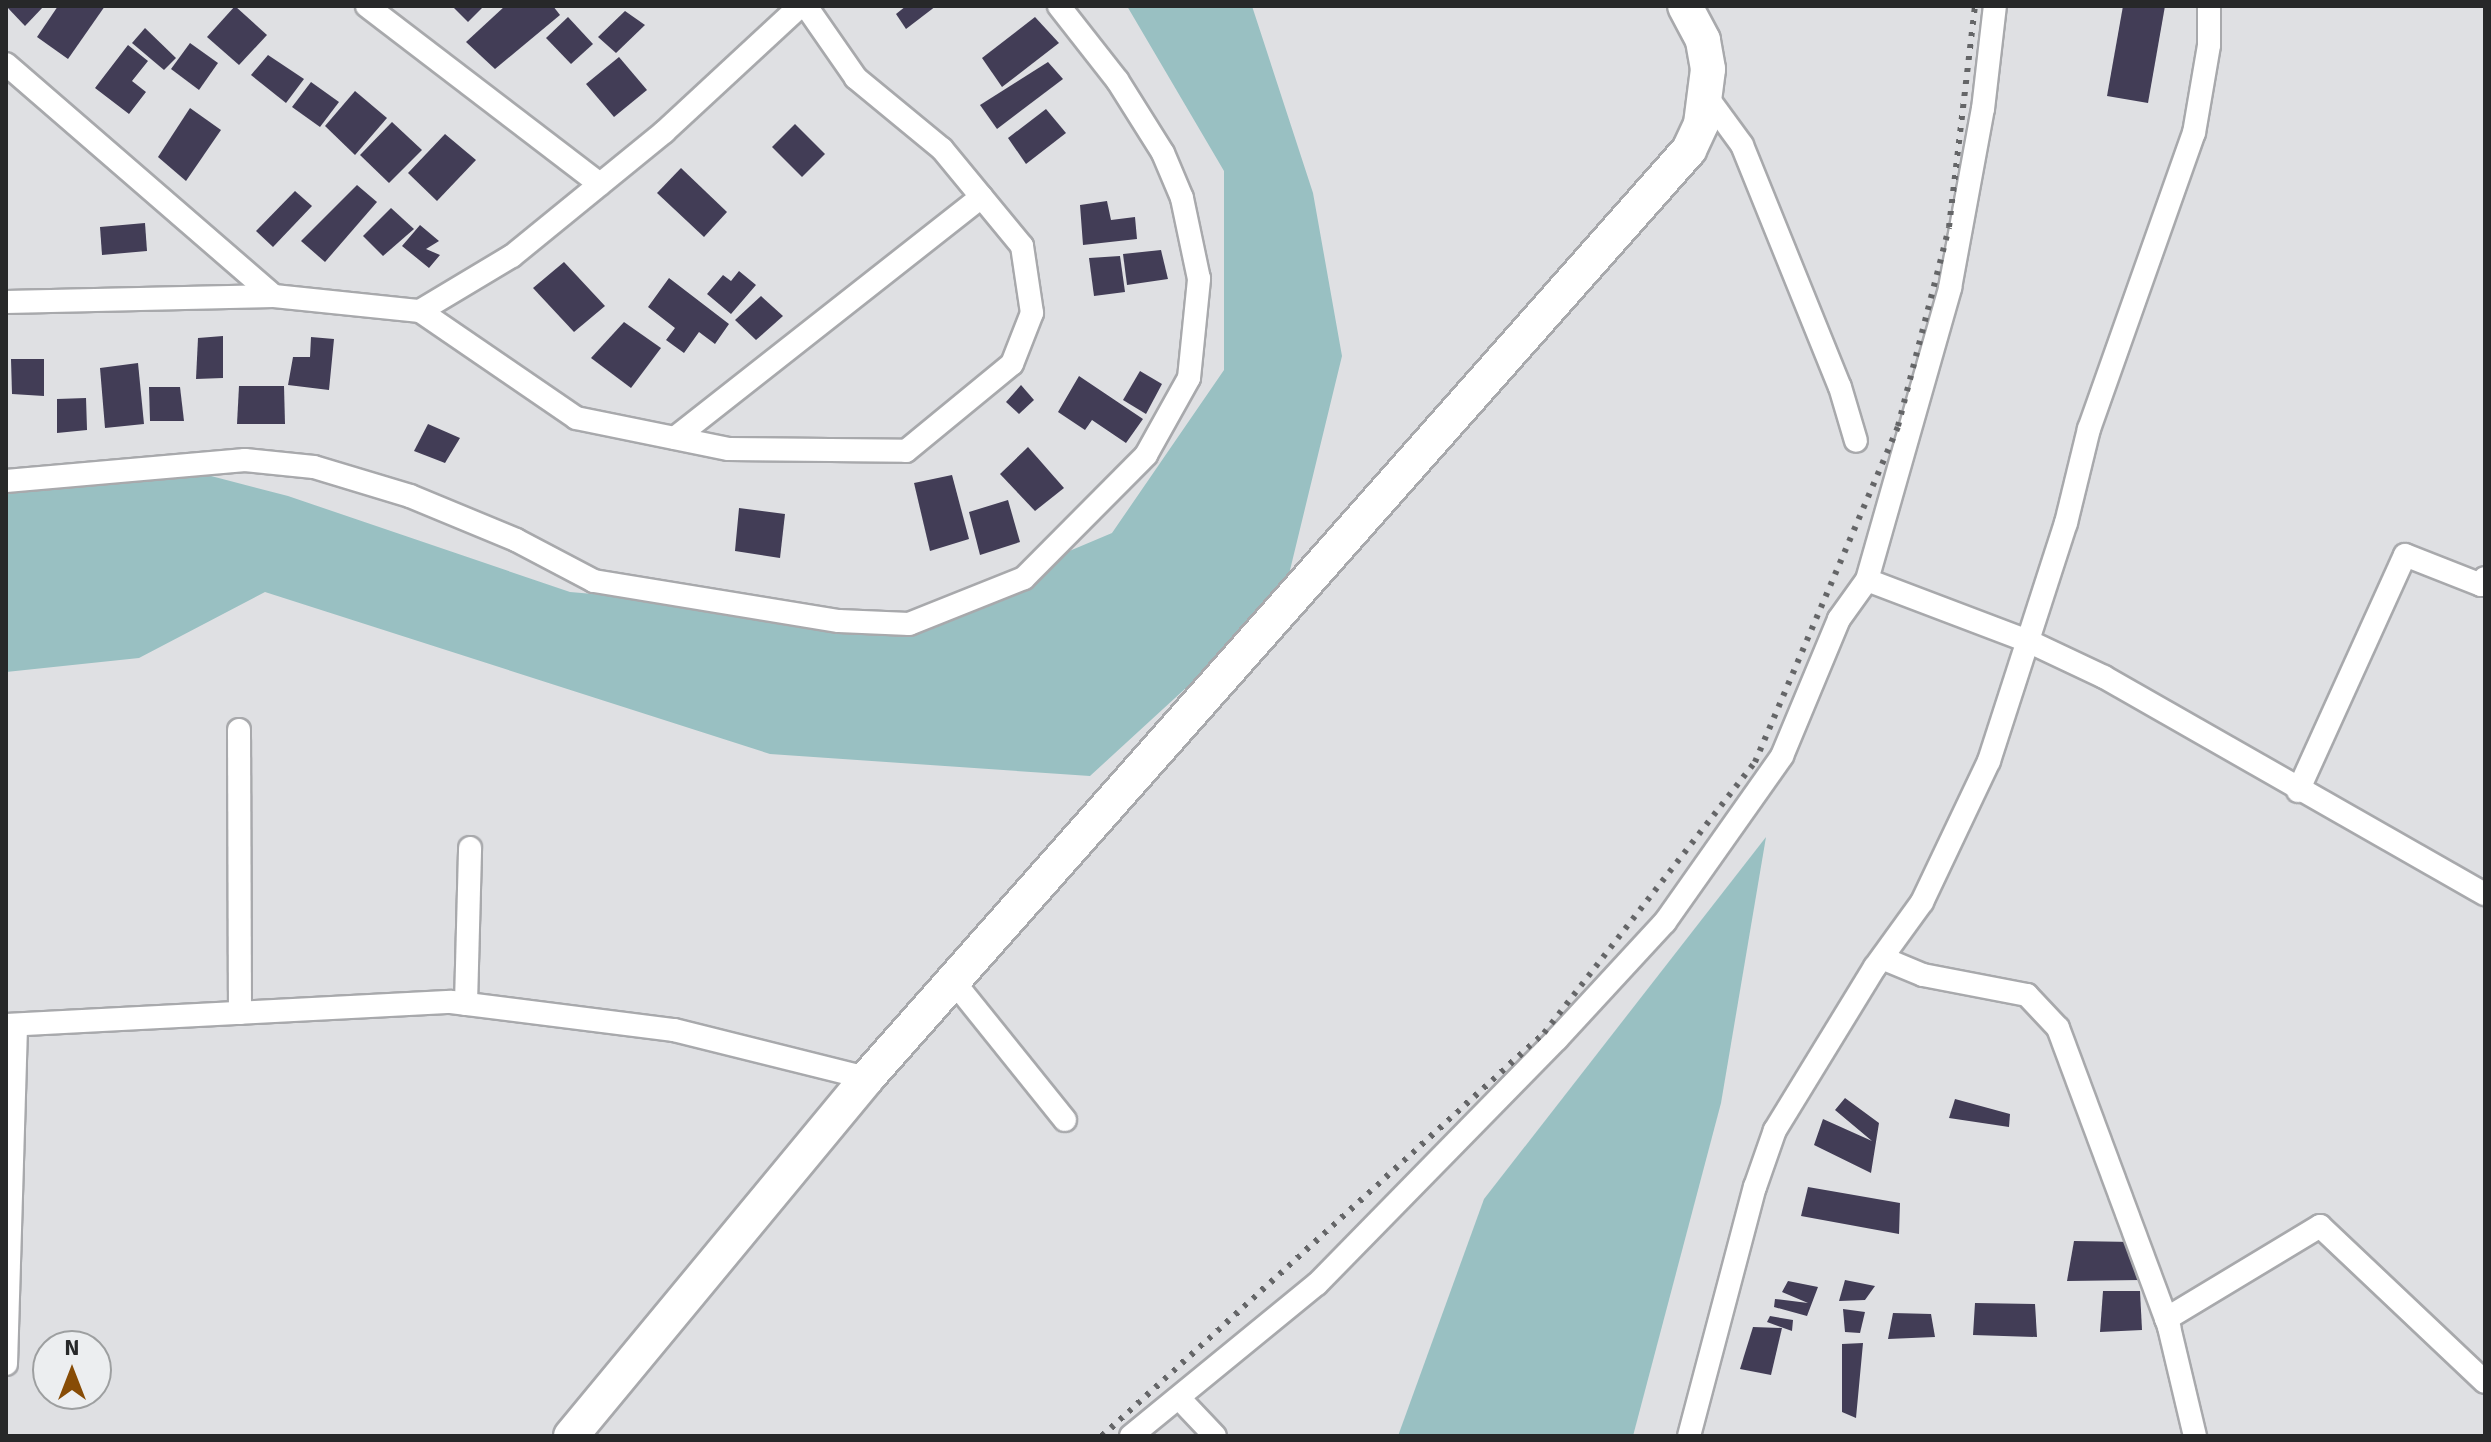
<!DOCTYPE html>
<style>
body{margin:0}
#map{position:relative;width:2491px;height:1442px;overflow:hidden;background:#dfe0e3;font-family:Signika,sans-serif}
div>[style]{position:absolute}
.water>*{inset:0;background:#99c0c2}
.building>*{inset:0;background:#423d56}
.roads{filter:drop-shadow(2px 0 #a8a9ac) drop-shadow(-2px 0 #a8a9ac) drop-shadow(0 2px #a8a9ac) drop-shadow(0 -2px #a8a9ac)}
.minor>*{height:22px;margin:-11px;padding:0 11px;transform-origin:11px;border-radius:11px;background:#fff}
.primary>*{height:34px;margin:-17px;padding:0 17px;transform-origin:17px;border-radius:17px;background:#fff}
.rail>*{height:6px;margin-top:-3px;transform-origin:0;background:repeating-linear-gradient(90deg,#646567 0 4px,transparent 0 12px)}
span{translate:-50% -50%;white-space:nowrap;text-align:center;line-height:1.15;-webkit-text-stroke:8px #eceef0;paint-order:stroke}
.frame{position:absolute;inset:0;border:8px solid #272829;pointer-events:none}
.north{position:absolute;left:32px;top:1330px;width:80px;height:80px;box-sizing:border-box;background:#eceef0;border:2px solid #9d9fa0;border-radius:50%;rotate:0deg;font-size:22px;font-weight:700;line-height:32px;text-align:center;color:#272829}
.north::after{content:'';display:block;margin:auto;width:28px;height:36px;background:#874c06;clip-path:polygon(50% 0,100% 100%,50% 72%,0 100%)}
</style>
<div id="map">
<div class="water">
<div style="clip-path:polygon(1127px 6px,1252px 6px,1313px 193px,1342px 356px,1283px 599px,1090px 776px,770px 754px,265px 592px,139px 658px,6px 672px,6px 469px,146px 459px,288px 496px,570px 592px,904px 621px,1112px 533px,1224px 370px,1224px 171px)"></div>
<div style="clip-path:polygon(1766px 837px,1721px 1103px,1633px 1436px,1398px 1436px,1484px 1199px)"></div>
</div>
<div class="building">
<div style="clip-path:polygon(6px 6px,44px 6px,25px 26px)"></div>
<div style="clip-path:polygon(58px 6px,105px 6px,68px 59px,37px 37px)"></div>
<div style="clip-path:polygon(235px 6px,267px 35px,239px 65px,207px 37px)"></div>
<div style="clip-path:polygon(452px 6px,484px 6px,468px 22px)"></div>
<div style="clip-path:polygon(505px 6px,553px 6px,560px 15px,495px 69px,466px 42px)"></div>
<div style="clip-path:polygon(936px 6px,906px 29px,896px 14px,906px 6px)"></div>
<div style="clip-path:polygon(2123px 6px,2165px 6px,2148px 103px,2107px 96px)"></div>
<div style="clip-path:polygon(625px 11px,645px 25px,616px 53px,598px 37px)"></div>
<div style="clip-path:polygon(568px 17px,593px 44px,571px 64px,546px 38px)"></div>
<div style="clip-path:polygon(1035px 17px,1059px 43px,1002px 87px,982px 58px)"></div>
<div style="clip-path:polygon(145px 28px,176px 58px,164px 70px,132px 43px)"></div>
<div style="clip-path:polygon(190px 43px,218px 63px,199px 90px,171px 69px)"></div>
<div style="clip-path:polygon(128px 45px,148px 61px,132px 81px,146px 92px,129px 114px,95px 88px)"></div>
<div style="clip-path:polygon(268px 55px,304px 79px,286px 103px,251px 75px)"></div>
<div style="clip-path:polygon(619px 57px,647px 90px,614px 117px,586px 84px)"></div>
<div style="clip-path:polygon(1048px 62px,1063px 79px,997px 129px,980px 105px)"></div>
<div style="clip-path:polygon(311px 82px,339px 102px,320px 127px,292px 107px)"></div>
<div style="clip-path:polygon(355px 91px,387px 118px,355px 155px,325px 126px)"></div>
<div style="clip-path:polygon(190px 108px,221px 130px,186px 181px,158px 157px)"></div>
<div style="clip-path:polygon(1046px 109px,1066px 133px,1026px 164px,1008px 138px)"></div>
<div style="clip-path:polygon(392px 122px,422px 150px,389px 183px,360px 155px)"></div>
<div style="clip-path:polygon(795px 124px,825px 154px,802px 177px,772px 147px)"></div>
<div style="clip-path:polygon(445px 134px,476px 160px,437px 201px,408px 173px)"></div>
<div style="clip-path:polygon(681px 168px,727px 212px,704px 237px,657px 193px)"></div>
<div style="clip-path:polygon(357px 185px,377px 202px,325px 262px,301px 241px)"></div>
<div style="clip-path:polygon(295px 191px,312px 206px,273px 247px,256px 231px)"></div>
<div style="clip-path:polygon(1107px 201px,1111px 220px,1135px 217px,1137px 239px,1083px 245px,1080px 205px)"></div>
<div style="clip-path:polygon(391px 208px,414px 229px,383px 256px,363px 236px)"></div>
<div style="clip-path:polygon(145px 223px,147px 251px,102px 255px,100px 227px)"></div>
<div style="clip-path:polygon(420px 225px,439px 241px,426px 249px,440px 255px,429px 268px,402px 246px)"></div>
<div style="clip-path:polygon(1161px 250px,1168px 279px,1127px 285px,1123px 254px)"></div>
<div style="clip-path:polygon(1120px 256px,1125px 292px,1094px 296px,1089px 258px)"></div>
<div style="clip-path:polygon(564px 262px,605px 306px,574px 332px,533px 288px)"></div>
<div style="clip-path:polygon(739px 271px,756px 285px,731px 314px,707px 294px,723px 275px,731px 281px)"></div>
<div style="clip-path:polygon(669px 278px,729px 324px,715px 344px,699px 332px,684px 353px,666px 340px,675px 328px,648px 307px)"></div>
<div style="clip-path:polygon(761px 296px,783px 316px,756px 340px,735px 320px)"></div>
<div style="clip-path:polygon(624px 322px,661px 348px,631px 388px,591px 358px)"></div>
<div style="clip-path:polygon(223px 336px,223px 378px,196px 379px,198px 338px)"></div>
<div style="clip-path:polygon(311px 337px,334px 339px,329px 390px,288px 385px,293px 357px,310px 357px)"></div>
<div style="clip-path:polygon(11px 359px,44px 359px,44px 396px,12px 394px)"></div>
<div style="clip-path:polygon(138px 363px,144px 424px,105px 428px,100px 368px)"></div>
<div style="clip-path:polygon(1140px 371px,1162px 384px,1146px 414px,1123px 400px)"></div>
<div style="clip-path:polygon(1079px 376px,1143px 419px,1126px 443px,1092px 420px,1085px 430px,1058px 412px)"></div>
<div style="clip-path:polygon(1021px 385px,1034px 400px,1019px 414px,1006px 402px)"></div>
<div style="clip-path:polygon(239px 386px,284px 386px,285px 424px,237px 424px)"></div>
<div style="clip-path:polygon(149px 387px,180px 387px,184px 421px,150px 421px)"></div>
<div style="clip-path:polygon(86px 398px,87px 430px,57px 433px,57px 399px)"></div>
<div style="clip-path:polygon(428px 424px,460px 438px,445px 463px,414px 451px)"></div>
<div style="clip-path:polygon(1028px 447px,1064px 488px,1035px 511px,1000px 474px)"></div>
<div style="clip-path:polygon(952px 475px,969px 539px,930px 551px,914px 483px)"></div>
<div style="clip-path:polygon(1008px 500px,1020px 542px,980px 555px,969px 512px)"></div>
<div style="clip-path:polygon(739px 508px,785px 514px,780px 558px,735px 551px)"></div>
<div style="clip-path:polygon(1845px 1098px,1879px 1123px,1871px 1173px,1814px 1145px,1823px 1119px,1872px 1141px,1835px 1110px)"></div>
<div style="clip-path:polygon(1955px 1099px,2010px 1114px,2009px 1127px,1949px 1118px)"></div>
<div style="clip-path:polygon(1808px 1187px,1900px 1203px,1899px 1234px,1801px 1216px)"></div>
<div style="clip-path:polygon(2074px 1241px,2133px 1242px,2140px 1280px,2067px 1281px)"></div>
<div style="clip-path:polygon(1845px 1280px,1875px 1286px,1865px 1300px,1839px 1301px)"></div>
<div style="clip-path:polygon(1788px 1281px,1818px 1287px,1807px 1316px,1774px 1307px,1775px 1299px,1808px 1303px,1782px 1292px)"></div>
<div style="clip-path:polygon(2103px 1291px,2140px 1291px,2142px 1330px,2100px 1332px)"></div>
<div style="clip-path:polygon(1975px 1303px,2035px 1304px,2037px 1337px,1973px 1335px)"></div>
<div style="clip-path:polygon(1843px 1309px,1865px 1312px,1860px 1333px,1845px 1332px)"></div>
<div style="clip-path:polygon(1893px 1313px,1931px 1314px,1935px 1337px,1888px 1339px)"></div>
<div style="clip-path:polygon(1770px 1316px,1793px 1320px,1792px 1331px,1767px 1322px)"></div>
<div style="clip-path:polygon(1753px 1327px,1782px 1328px,1771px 1375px,1740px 1369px)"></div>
<div style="clip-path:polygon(1863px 1343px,1856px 1418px,1842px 1412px,1842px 1344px)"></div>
</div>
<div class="roads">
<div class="minor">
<div style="left:367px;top:6px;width:293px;rotate:37.4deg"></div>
<div style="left:6px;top:64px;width:354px;rotate:40.9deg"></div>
<div style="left:1707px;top:97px;width:59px;rotate:53.9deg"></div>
<div style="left:1742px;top:145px;width:261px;rotate:68deg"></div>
<div style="left:1840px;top:387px;width:56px;rotate:73.5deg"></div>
<div style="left:6px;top:302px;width:268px;rotate:-1.3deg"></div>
<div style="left:274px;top:296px;width:147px;rotate:5.9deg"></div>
<div style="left:420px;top:311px;width:107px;rotate:-30.9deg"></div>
<div style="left:512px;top:256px;width:196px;rotate:-39.2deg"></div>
<div style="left:664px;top:132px;width:185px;rotate:-42.8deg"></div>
<div style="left:420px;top:311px;width:189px;rotate:34.4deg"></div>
<div style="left:576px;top:418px;width:156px;rotate:11.5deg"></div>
<div style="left:729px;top:449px;width:177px;rotate:0.6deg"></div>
<div style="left:906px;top:451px;width:137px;rotate:-39.4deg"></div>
<div style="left:1012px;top:364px;width:55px;rotate:-68.6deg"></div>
<div style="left:1032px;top:313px;width:68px;rotate:-98.5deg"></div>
<div style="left:1022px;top:246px;width:126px;rotate:-129.5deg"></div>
<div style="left:942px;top:149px;width:112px;rotate:-140.5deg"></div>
<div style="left:856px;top:78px;width:88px;rotate:-124.8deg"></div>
<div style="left:675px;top:438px;width:390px;rotate:-38.2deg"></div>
<div style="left:6px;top:481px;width:240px;rotate:-5deg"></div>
<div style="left:245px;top:460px;width:69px;rotate:5.8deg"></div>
<div style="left:314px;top:467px;width:100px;rotate:16.8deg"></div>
<div style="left:410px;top:496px;width:115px;rotate:22.5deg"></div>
<div style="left:516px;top:540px;width:88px;rotate:27.7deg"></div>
<div style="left:594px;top:581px;width:248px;rotate:9.3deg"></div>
<div style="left:839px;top:621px;width:70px;rotate:2.5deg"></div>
<div style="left:909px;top:624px;width:124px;rotate:-21.8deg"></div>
<div style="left:1024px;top:578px;width:173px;rotate:-45.2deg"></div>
<div style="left:1146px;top:455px;width:88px;rotate:-60.8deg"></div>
<div style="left:1189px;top:378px;width:100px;rotate:-84.2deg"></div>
<div style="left:1199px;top:279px;width:83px;rotate:-101.9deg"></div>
<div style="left:1182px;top:198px;width:49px;rotate:-112.9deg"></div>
<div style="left:1163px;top:153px;width:86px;rotate:-122.2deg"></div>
<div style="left:1117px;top:80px;width:94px;rotate:-128.1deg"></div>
<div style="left:1867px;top:580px;width:174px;rotate:20.8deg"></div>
<div style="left:2030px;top:642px;width:82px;rotate:25.3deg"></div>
<div style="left:2104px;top:677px;width:438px;rotate:29.7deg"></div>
<div style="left:239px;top:730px;width:283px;rotate:89.8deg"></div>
<div style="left:2298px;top:791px;width:259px;rotate:-65.6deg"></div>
<div style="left:2405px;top:555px;width:82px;rotate:21.5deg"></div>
<div style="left:2481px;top:585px;width:8px;rotate:-60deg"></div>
<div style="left:1882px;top:958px;width:44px;rotate:22.5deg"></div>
<div style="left:1923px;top:975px;width:106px;rotate:10.9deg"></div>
<div style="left:2027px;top:995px;width:45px;rotate:46.8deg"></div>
<div style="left:2058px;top:1028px;width:319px;rotate:69.6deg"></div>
<div style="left:2169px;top:1327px;width:112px;rotate:76.6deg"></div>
<div style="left:954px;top:982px;width:177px;rotate:51.2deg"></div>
<div style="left:466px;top:1004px;width:156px;rotate:-88.5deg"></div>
<div style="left:6px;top:1025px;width:446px;rotate:-3deg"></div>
<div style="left:451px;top:1002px;width:225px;rotate:7.2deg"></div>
<div style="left:674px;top:1030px;width:199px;rotate:14deg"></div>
<div style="left:2166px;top:1319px;width:180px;rotate:-31.1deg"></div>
<div style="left:2320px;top:1226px;width:227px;rotate:43.4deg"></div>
<div style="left:6px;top:1364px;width:339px;rotate:-88.3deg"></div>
<div style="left:1179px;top:1398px;width:52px;rotate:46.5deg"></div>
<div style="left:1131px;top:1436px;width:240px;rotate:-39.3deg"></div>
<div style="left:1317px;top:1284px;width:343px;rotate:-45.6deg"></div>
<div style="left:1557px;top:1039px;width:159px;rotate:-47.3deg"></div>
<div style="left:1665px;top:922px;width:203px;rotate:-54.8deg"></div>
<div style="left:1782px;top:756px;width:148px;rotate:-67.4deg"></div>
<div style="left:1839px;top:619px;width:48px;rotate:-54.3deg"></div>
<div style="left:1867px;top:580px;width:304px;rotate:-74.1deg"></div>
<div style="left:1950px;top:288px;width:182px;rotate:-79.6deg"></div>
<div style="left:1983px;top:109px;width:104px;rotate:-83.4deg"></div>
<div style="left:1689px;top:1436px;width:258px;rotate:-75.2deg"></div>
<div style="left:1755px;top:1187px;width:60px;rotate:-70.7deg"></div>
<div style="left:1775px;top:1130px;width:191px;rotate:-58.5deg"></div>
<div style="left:1875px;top:967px;width:80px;rotate:-54.1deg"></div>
<div style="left:1922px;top:902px;width:156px;rotate:-64.6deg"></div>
<div style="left:1989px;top:761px;width:250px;rotate:-72.1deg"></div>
<div style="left:2066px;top:523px;width:97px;rotate:-76.3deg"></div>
<div style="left:2089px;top:429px;width:314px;rotate:-70.5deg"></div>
<div style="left:2194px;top:133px;width:89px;rotate:-80.3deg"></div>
<div style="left:2209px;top:45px;width:39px;rotate:-90deg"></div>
</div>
<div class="primary">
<div style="left:571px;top:1436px;width:465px;rotate:-50.4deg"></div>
<div style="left:867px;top:1078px;width:1240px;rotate:-48.47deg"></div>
<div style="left:1689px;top:150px;width:29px;rotate:-65deg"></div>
<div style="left:1701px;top:124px;width:55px;rotate:-82.7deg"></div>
<div style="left:1708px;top:69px;width:29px;rotate:-100deg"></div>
<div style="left:1703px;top:40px;width:38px;rotate:-118deg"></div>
</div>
</div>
<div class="rail">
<div style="left:1102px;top:1436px;width:598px;rotate:-42.36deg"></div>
<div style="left:1544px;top:1033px;width:343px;rotate:-52.1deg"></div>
<div style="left:1755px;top:762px;width:365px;rotate:-66.9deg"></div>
<div style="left:1898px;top:426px;width:205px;rotate:-75.6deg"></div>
<div style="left:1949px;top:227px;width:223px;rotate:-83.3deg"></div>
</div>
<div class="frame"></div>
<div class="north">N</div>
</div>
